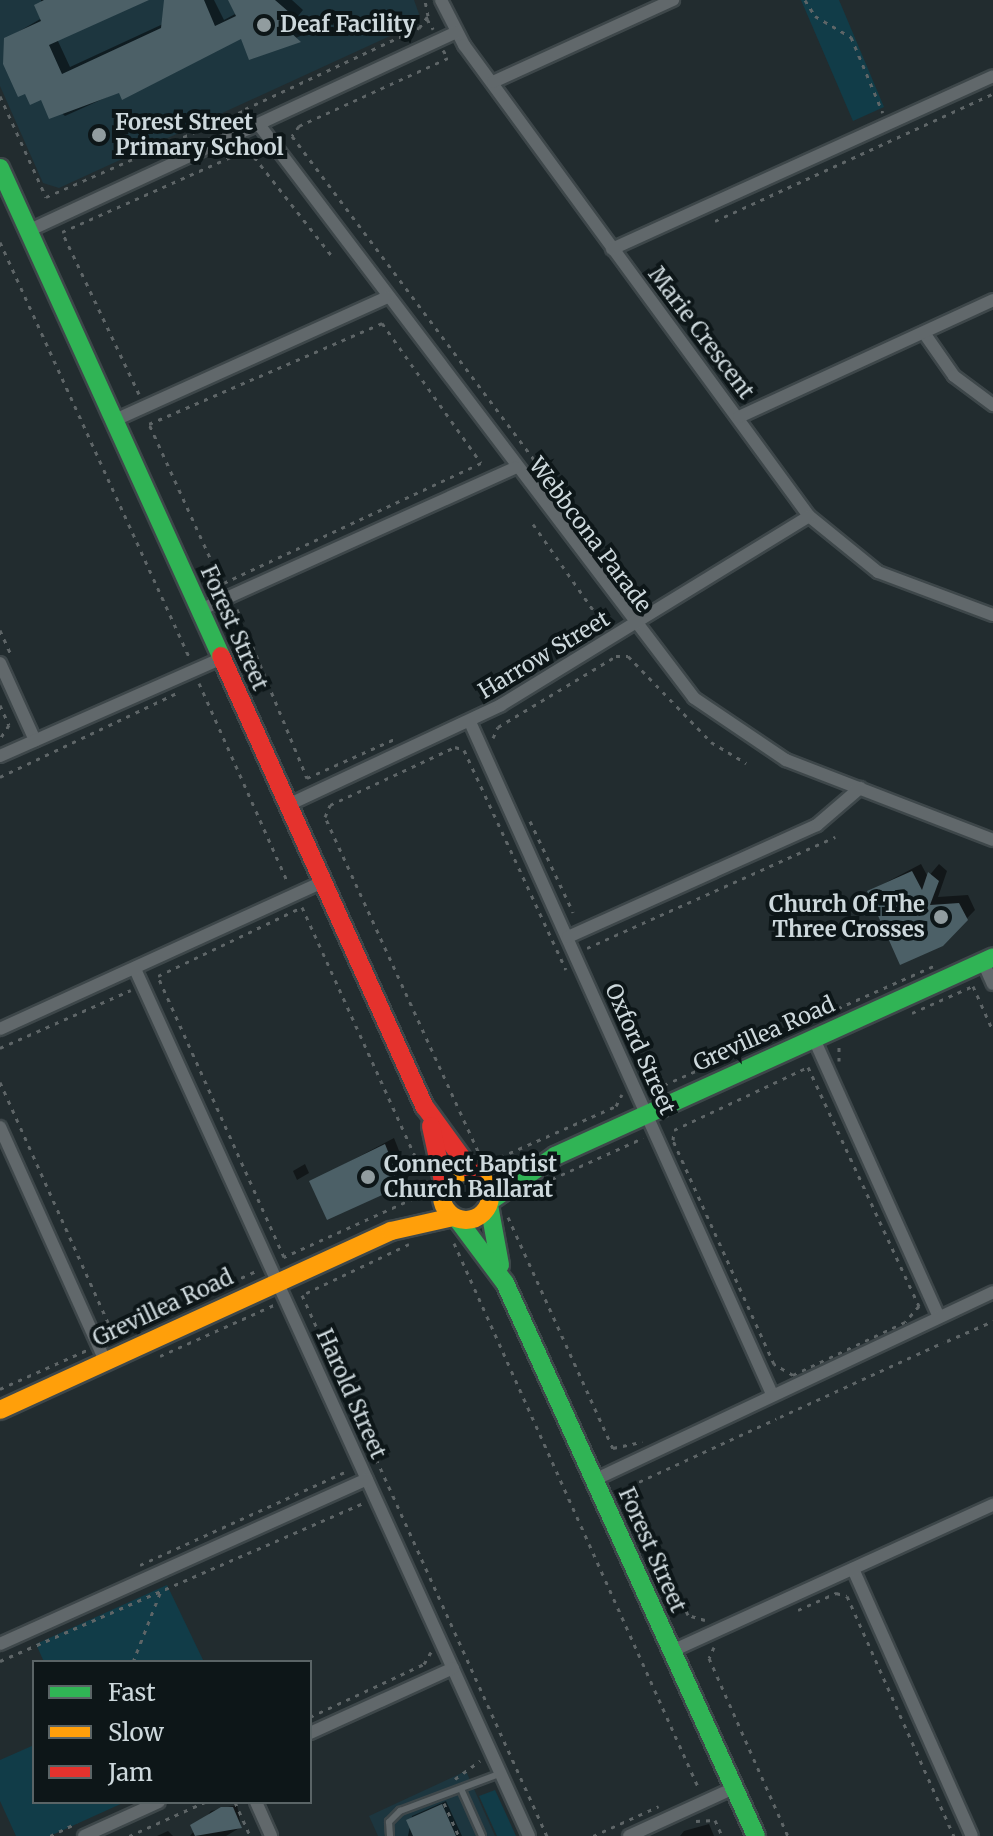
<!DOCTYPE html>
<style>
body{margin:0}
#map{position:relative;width:993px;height:1836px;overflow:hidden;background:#222c2f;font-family:Merriweather,serif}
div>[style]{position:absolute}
.built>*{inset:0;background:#1d363f}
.green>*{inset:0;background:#113c48}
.shadow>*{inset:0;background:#0007}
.building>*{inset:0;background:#4c6067}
.path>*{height:3px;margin-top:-1.5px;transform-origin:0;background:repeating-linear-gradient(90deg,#5e6567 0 4px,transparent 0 10px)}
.roads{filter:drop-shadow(2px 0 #3e474a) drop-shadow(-2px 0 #3e474a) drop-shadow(0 2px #3e474a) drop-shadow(0 -2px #3e474a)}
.lane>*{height:6px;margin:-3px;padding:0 3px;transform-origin:3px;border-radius:3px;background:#61686b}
.street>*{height:12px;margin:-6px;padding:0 6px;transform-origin:6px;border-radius:6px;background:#61686b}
.fast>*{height:18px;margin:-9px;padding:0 9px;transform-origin:9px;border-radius:9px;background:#30b455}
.slow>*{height:18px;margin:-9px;padding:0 9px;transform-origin:9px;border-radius:9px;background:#ff9f0a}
.slow>.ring{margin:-9px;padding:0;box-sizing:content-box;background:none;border:18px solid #ff9f0a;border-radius:50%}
.jam>*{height:18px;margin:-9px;padding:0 9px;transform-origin:9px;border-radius:9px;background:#e5322d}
.dots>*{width:22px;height:22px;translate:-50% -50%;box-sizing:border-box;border:4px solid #0d1618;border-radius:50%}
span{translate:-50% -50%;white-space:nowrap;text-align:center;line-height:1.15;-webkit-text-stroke:8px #0d1618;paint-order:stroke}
.poi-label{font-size:22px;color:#cdd8dc;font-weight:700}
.left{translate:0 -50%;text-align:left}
.right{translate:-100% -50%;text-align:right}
.street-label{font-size:22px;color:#cdd8dc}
.legend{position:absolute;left:32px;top:1660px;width:280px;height:144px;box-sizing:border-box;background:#0d1618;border:2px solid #5a6466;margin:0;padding:10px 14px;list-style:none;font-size:24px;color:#cdd8dc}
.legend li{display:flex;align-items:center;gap:16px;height:40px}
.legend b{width:40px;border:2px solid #5a6466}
</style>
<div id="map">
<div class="built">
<div style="clip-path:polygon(0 0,414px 0,419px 14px,414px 25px,59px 188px,43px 183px,0 86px)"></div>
<div style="clip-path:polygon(466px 1771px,495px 1836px,378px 1836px,369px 1816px)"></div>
</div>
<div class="green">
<div style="clip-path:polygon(801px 0,839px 0,884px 107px,853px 121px)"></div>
<div style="clip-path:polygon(167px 1585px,204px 1662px,44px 1662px,36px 1644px)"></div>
<div style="clip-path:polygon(34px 1745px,34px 1802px,125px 1802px,50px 1836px,16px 1836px,0 1801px,0 1760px)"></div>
<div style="clip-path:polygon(495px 1790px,516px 1836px,497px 1836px,479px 1796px)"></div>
</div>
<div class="shadow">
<div style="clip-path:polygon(41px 0,144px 0,57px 39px,70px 67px,163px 24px,167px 0,214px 0,224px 20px,237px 13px,231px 0,292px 0,303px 10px,294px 21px,307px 33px,251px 58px,242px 36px,65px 116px,42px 97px,6px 39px,42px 18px)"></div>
<div style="clip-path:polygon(921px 864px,928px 877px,939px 864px,947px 871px,938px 897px,968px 895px,975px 910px,942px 944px,870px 891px)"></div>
<div style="clip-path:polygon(394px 1138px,409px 1176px,401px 1185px,311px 1182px)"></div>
<div style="clip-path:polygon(305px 1164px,309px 1173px,297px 1180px,293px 1171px)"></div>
<div style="clip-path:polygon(446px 1801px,462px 1836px,408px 1836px,412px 1816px)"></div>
<div style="clip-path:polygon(237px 1805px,241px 1827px,226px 1836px,190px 1836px,211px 1811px)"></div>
<div style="clip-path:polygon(709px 1824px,714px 1836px,680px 1836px,684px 1831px)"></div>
<div style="clip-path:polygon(168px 1831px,173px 1836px,157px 1836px)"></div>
</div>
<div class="building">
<div style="clip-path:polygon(44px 0,149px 0,49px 45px,62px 74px,161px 28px,164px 0,204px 0,215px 26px,236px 16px,228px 0,275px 0,297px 19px,288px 30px,301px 42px,249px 60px,241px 39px,122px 100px,119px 93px,49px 119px,41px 100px,30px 105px,25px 94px,18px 97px,3px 64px,4px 38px,41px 21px,34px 5px)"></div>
<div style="clip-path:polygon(912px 871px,922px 890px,928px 872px,939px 881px,930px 905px,959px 903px,968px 920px,943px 946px,900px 965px,867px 891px)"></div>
<div style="clip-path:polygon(385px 1144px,402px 1186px,327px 1220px,309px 1181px)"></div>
<div style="clip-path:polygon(442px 1804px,456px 1836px,413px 1836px,406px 1820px)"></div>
<div style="clip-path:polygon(221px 1807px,233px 1807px,242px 1828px,195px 1836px,190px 1825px)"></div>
</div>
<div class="path">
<div style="left:805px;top:0;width:19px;rotate:58deg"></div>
<div style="left:815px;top:16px;width:42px;rotate:30.3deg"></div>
<div style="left:851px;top:37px;width:82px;rotate:67.2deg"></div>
<div style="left:427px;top:19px;width:12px;rotate:59deg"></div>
<div style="left:443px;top:50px;width:9px;rotate:58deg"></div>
<div style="left:448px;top:58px;width:164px;rotate:155.5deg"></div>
<div style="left:299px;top:126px;width:12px;rotate:125deg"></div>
<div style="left:292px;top:136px;width:483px;rotate:53.2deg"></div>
<div style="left:0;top:96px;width:111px;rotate:65.5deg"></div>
<div style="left:46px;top:197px;width:215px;rotate:-23.6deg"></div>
<div style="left:245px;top:109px;width:192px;rotate:-25deg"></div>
<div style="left:419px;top:28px;width:15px;rotate:-53deg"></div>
<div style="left:428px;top:16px;width:16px;rotate:-101deg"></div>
<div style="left:715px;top:221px;width:306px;rotate:-24.6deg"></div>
<div style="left:0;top:242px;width:456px;rotate:65.5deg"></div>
<div style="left:382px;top:323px;width:171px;rotate:54.7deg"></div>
<div style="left:481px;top:463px;width:286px;rotate:155deg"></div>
<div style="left:222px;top:584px;width:176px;rotate:-114.5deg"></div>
<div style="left:149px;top:424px;width:254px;rotate:-23.4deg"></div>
<div style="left:139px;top:394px;width:179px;rotate:-115.4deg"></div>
<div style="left:62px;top:232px;width:204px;rotate:-24deg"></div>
<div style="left:248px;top:149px;width:136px;rotate:51.9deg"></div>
<div style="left:533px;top:524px;width:110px;rotate:55deg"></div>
<div style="left:596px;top:614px;width:14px;rotate:82deg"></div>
<div style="left:237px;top:609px;width:183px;rotate:67.5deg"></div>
<div style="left:307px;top:778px;width:98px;rotate:-24deg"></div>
<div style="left:0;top:630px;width:27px;rotate:66deg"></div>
<div style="left:199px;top:683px;width:219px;rotate:66deg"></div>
<div style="left:487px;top:696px;width:130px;rotate:-32.1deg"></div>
<div style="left:0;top:705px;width:22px;rotate:66deg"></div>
<div style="left:9px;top:725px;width:17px;rotate:123deg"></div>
<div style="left:493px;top:738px;width:12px;rotate:-66deg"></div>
<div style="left:498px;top:727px;width:138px;rotate:-31deg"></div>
<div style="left:616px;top:656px;width:12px"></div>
<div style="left:628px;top:656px;width:120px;rotate:46deg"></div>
<div style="left:711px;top:742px;width:41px;rotate:31deg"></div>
<div style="left:0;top:777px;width:196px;rotate:-25.4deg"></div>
<div style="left:530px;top:821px;width:101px;rotate:64.7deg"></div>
<div style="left:302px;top:907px;width:303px;rotate:65.6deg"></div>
<div style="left:427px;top:1183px;width:12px;rotate:110deg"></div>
<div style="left:423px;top:1194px;width:153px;rotate:155.6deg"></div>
<div style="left:284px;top:1257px;width:308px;rotate:-114.2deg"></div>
<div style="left:158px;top:976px;width:160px;rotate:-25.6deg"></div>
<div style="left:587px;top:948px;width:272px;rotate:-24.1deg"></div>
<div style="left:610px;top:999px;width:86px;rotate:64.6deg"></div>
<div style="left:647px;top:1077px;width:19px;rotate:25deg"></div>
<div style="left:664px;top:1085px;width:295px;rotate:-23.8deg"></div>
<div style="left:912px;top:1013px;width:67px;rotate:-23.9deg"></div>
<div style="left:973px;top:986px;width:49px;rotate:66deg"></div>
<div style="left:0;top:1048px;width:143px;rotate:-23.9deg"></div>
<div style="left:839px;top:1061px;width:16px;rotate:-90deg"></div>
<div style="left:808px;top:1067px;width:264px;rotate:65.1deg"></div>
<div style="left:919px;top:1306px;width:21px;rotate:131deg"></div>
<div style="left:905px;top:1322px;width:124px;rotate:154.7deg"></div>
<div style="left:793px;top:1375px;width:22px;rotate:-150deg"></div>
<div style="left:774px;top:1364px;width:246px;rotate:-114.3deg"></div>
<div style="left:673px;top:1140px;width:10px;rotate:-84deg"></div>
<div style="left:674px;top:1130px;width:148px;rotate:-25.2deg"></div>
<div style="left:0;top:1082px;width:278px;rotate:65.8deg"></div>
<div style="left:114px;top:1336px;width:158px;rotate:-24.6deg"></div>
<div style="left:491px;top:1161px;width:137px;rotate:-23.7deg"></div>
<div style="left:616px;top:1106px;width:13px;rotate:-63deg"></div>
<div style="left:498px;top:1176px;width:32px;rotate:-129deg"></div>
<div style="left:478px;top:1151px;width:367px;rotate:-114.6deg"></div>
<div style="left:325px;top:817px;width:13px;rotate:-67deg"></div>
<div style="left:330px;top:805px;width:138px;rotate:-24.9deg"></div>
<div style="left:455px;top:747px;width:9px;rotate:18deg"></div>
<div style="left:464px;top:750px;width:242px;rotate:65.1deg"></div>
<div style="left:552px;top:1179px;width:100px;rotate:-24.3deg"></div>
<div style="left:508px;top:1217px;width:254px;rotate:65.6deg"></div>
<div style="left:613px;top:1448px;width:30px;rotate:-12deg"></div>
<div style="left:454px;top:1243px;width:598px;rotate:65.83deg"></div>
<div style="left:409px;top:1244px;width:119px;rotate:154.5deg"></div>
<div style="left:302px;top:1295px;width:594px;rotate:65.64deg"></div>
<div style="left:947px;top:1341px;width:50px;rotate:-23.5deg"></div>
<div style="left:160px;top:1356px;width:125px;rotate:-24.1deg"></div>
<div style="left:0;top:1389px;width:95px;rotate:-24.1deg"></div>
<div style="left:780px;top:1417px;width:180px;rotate:-24.6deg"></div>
<div style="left:140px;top:1565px;width:227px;rotate:-24.4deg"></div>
<div style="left:798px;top:1610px;width:42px;rotate:-24.1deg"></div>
<div style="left:836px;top:1593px;width:11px;rotate:15deg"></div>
<div style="left:847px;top:1596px;width:263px;rotate:66deg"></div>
<div style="left:705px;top:1620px;width:18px;rotate:-164deg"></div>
<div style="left:688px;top:1615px;width:141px;rotate:-114.2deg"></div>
<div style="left:630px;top:1486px;width:161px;rotate:-24.7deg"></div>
<div style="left:714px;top:1647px;width:12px;rotate:114deg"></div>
<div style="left:709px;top:1658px;width:195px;rotate:66.1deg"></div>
<div style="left:0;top:1661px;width:396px;rotate:-23.5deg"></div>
<div style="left:133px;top:1662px;width:79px;rotate:-68.6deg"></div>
<div style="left:310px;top:1717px;width:126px;rotate:-24.9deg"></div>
<div style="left:424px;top:1664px;width:14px;rotate:-60deg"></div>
<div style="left:455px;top:1779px;width:31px;rotate:-36deg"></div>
<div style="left:235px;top:1802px;width:37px;rotate:66deg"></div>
<div style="left:444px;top:1803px;width:36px;rotate:66deg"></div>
<div style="left:696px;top:1821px;width:19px;rotate:-3deg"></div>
<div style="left:715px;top:1820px;width:17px;rotate:66deg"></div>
<div style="left:50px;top:1836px;width:30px;rotate:-26deg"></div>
<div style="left:129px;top:1836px;width:83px;rotate:-24.1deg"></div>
<div style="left:593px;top:1836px;width:72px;rotate:-24.4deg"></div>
</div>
<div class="roads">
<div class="lane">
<div style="left:462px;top:1791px;width:49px;rotate:66deg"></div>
<div style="left:390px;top:1836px;width:14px;rotate:-94deg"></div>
<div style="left:389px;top:1822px;width:16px;rotate:-45deg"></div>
<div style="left:400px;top:1811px;width:106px;rotate:-20.5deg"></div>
</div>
<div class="street">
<div style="left:441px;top:0;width:51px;rotate:62.9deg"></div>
<div style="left:464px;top:45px;width:584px;rotate:53.78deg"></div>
<div style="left:809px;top:516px;width:89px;rotate:39.1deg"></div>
<div style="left:878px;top:572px;width:123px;rotate:20.5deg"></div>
<div style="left:493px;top:82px;width:198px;rotate:-24.5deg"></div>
<div style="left:260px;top:126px;width:718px;rotate:52.81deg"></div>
<div style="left:694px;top:698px;width:111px;rotate:34deg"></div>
<div style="left:786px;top:760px;width:222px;rotate:21.1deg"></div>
<div style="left:30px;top:230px;width:470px;rotate:-24.9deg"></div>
<div style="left:612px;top:249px;width:418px;rotate:-24.4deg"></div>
<div style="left:924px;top:333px;width:52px;rotate:55.1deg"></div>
<div style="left:954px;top:376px;width:49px;rotate:36.6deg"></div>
<div style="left:739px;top:417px;width:280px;rotate:-24.7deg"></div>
<div style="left:115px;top:420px;width:299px;rotate:-24.3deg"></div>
<div style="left:200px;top:610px;width:346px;rotate:-24.3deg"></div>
<div style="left:0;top:663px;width:85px;rotate:65.6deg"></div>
<div style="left:470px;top:722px;width:737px;rotate:65.8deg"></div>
<div style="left:0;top:756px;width:243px;rotate:-23.8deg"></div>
<div style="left:288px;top:805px;width:235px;rotate:-25.1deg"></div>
<div style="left:501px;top:705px;width:361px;rotate:-31.5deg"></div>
<div style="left:568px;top:937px;width:273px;rotate:-24.2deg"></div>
<div style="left:817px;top:825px;width:57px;rotate:-40.7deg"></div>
<div style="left:983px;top:962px;width:24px;rotate:66deg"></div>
<div style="left:135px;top:969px;width:952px;rotate:65.56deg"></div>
<div style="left:0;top:1029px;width:355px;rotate:-24.5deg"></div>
<div style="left:814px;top:1039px;width:303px;rotate:65.8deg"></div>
<div style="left:0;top:1127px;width:256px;rotate:65.8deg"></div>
<div style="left:594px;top:1480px;width:441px;rotate:-25.2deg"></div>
<div style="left:853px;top:1569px;width:292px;rotate:66deg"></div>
<div style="left:0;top:1644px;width:402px;rotate:-24.2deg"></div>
<div style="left:672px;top:1651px;width:353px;rotate:-24.5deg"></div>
<div style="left:310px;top:1733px;width:157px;rotate:-24.4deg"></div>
<div style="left:256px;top:1802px;width:37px;rotate:66deg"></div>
<div style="left:84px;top:1836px;width:82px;rotate:-24.4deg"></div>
<div style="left:629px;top:1836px;width:115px;rotate:-24.6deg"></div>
</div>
<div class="fast">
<div style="left:0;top:168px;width:536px;rotate:65.64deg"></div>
<div style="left:490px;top:1201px;width:79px;rotate:-34.7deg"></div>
<div style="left:555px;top:1156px;width:481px;rotate:-24.4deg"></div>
<div style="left:489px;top:1205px;width:61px;rotate:79.6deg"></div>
<div style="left:458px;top:1220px;width:79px;rotate:53.3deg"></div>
<div style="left:505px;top:1283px;width:607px;rotate:65.59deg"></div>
</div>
<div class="slow">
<div class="ring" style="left:442px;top:1172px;width:30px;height:30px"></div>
<div style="left:0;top:1410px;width:430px;rotate:-24.6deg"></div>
<div style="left:391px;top:1231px;width:64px;rotate:-12.7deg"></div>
</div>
<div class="jam">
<div style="left:221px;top:656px;width:495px;rotate:65.7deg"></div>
<div style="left:425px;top:1107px;width:82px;rotate:54deg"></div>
<div style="left:431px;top:1126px;width:61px;rotate:77.8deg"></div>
</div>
</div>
<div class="dots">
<div style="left:264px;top:25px;background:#919c9f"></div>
<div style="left:99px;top:135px;background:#919c9f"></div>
<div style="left:941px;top:917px;background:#919c9f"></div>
<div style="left:368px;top:1177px;background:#919c9f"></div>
</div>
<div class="poi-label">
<span class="left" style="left:280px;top:25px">Deaf Facility</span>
<span class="left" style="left:115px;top:135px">Forest Street<br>Primary School</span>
<span class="right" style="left:925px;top:917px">Church Of The<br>Three Crosses</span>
<span class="left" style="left:384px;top:1177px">Connect Baptist<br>Church Ballarat</span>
</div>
<div class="street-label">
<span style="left:701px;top:333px;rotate:53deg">Marie Crescent</span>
<span style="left:590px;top:535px;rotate:53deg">Webbcona Parade</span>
<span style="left:234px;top:628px;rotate:66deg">Forest Street</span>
<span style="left:544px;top:655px;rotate:-31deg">Harrow Street</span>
<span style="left:764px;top:1034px;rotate:-24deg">Grevillea Road</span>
<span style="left:640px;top:1049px;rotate:66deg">Oxford Street</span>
<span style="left:163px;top:1308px;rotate:-25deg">Grevillea Road</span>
<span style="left:351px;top:1394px;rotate:66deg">Harold Street</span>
<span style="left:652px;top:1550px;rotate:66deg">Forest Street</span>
</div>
<ul class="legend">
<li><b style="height:10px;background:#30b455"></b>Fast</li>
<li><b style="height:10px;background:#ff9f0a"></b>Slow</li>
<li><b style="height:10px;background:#e5322d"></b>Jam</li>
</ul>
</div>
